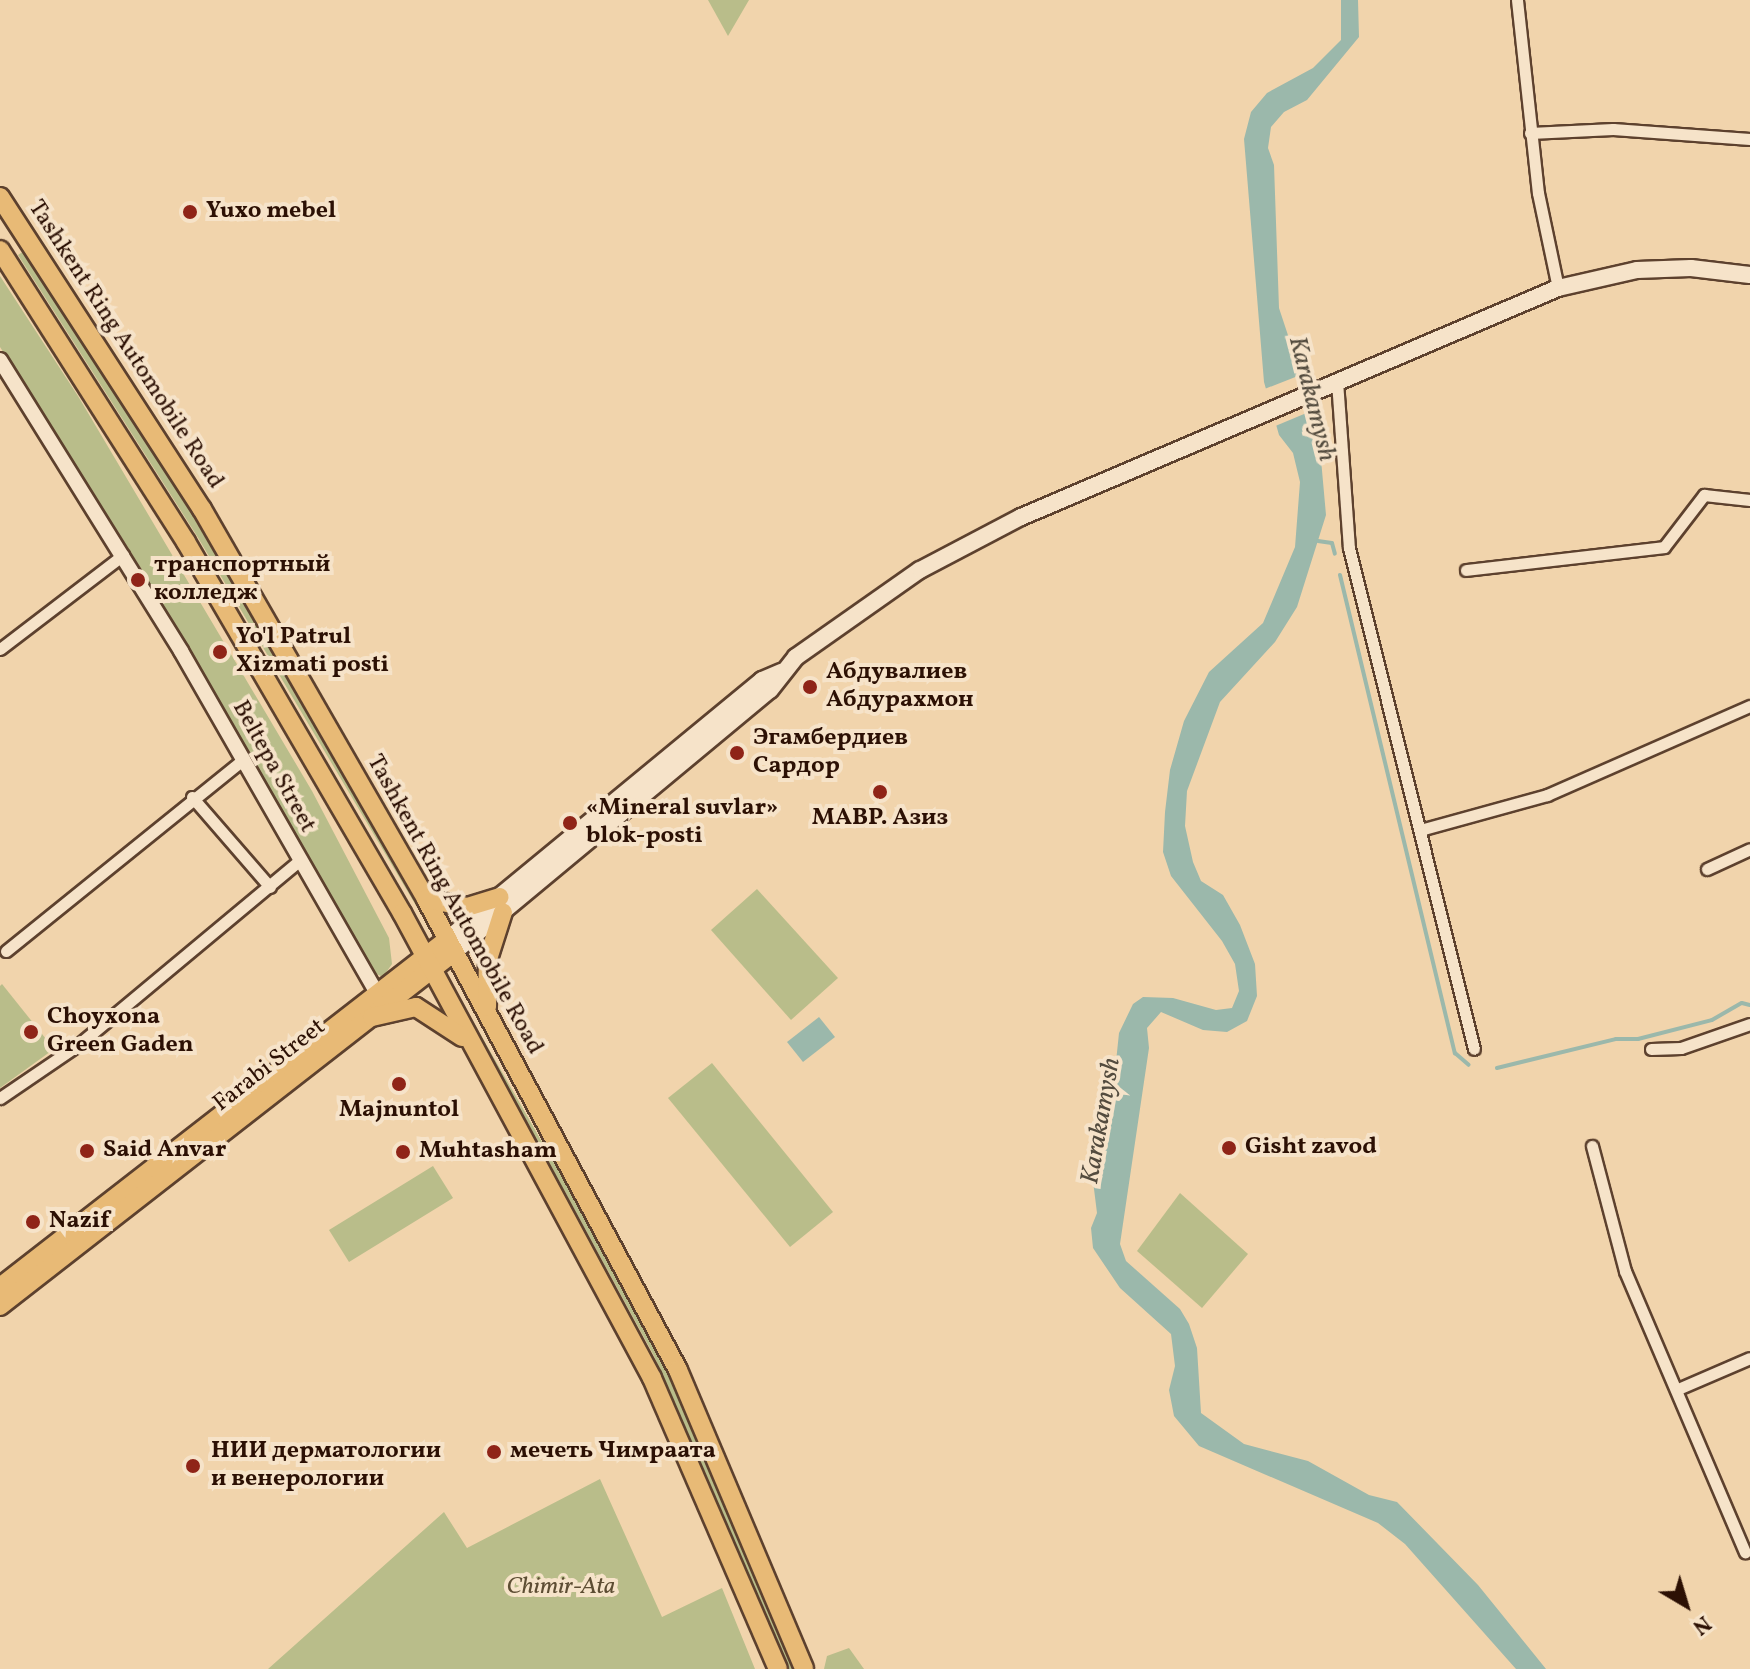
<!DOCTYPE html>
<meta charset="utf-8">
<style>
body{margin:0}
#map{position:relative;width:1750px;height:1669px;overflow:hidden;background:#f1d4ac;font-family:Vollkorn,serif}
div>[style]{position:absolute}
.green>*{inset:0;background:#b9bd8a}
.water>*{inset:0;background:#9bb8ab}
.pier>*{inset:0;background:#f1d4ac}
.stream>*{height:4px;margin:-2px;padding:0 2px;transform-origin:2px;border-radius:2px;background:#9bb8ab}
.roads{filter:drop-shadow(2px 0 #5d412e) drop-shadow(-2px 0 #5d412e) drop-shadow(0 2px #5d412e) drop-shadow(0 -2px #5d412e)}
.minor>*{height:11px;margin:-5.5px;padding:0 5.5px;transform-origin:5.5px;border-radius:5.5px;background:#f6e3c9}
.tertiary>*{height:14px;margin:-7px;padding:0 7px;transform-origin:7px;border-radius:7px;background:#f6e3c9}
.secondary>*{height:16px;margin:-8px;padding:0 8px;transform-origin:8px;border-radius:8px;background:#f6e3c9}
.primary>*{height:18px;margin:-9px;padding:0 9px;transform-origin:9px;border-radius:9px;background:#e8ba76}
.trunk>*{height:18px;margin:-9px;padding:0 9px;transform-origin:9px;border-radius:9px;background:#e8ba76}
.dots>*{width:22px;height:22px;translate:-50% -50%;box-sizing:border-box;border:4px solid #f6e3c9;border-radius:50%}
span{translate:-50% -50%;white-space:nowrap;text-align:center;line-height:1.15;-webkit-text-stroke:8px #f6e3c9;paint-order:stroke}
.poi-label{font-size:24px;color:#2c1004;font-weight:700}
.left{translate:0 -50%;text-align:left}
.street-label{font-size:24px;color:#2c1004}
.park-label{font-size:24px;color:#5d4d33;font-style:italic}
.water-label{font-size:26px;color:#534b3e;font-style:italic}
.north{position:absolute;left:1646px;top:1565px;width:80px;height:80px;-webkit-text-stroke:6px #f6e3c9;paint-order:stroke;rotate:142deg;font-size:22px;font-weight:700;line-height:32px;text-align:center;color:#2c1004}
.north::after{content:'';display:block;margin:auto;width:28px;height:36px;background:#2c1004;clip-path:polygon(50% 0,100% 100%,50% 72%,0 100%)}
</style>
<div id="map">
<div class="green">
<div style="clip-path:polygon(708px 0,749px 0,728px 36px)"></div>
<div style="clip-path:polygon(24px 251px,203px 532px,372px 824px,434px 936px,197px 536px,18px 255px)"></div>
<div style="clip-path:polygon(0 276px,78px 396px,312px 791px,389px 938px,392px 964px,383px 977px,372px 972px,144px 573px,0 347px)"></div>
<div style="clip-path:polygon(757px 889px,838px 978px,791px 1020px,711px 930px)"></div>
<div style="clip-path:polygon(2px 984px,54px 1049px,0 1088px,0 986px)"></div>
<div style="clip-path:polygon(462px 1002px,639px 1312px,681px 1396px,797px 1669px,788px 1669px,654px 1356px)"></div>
<div style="clip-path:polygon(712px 1063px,833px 1212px,790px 1247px,668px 1098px)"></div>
<div style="clip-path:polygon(433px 1166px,453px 1198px,349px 1262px,329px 1230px)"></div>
<div style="clip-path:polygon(1180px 1193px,1248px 1254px,1202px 1308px,1137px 1251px)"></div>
<div style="clip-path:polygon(600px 1479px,662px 1617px,722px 1588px,755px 1669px,268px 1669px,444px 1512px,467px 1548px)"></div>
<div style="clip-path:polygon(849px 1648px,864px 1669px,824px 1669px,827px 1656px)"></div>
</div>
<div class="water">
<div style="clip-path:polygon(1341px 0,1358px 0,1359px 37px,1307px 100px,1284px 112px,1271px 127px,1268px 148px,1274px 165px,1279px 308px,1318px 426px,1326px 515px,1297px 607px,1275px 642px,1220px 702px,1187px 791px,1185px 826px,1193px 862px,1201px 881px,1223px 895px,1240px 925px,1255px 964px,1257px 996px,1247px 1021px,1227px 1032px,1203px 1030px,1161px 1012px,1147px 1028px,1149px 1048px,1120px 1244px,1126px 1261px,1180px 1309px,1189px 1324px,1197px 1348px,1201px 1413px,1244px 1444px,1308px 1461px,1369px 1495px,1397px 1502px,1478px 1585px,1546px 1669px,1516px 1669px,1405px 1544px,1378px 1523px,1199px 1446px,1174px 1416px,1169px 1390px,1175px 1366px,1171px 1334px,1120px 1288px,1093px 1248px,1091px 1228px,1097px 1213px,1093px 1181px,1110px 1119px,1119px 1033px,1133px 1004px,1143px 997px,1173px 998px,1216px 1010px,1232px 1008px,1239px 991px,1235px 964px,1222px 941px,1171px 876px,1163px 852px,1165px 812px,1170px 770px,1184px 721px,1209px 672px,1263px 623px,1295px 547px,1300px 482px,1293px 453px,1279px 435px,1264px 382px,1244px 139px,1251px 112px,1267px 93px,1313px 68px,1341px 40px)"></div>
<div style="clip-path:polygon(819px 1017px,835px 1037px,803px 1062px,787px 1042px)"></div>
</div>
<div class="pier">
<div style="clip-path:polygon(1303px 374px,1316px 409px,1273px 427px,1262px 390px)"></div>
</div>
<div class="stream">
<div style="left:1318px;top:541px;width:14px;rotate:8deg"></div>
<div style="left:1332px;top:543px;width:11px;rotate:75deg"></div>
<div style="left:1340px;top:575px;width:492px;rotate:76.5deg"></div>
<div style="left:1455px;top:1053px;width:18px;rotate:41deg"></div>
<div style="left:1497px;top:1068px;width:122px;rotate:-13.7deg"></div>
<div style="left:1616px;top:1039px;width:22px"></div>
<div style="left:1638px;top:1039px;width:76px;rotate:-14.4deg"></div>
<div style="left:1712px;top:1020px;width:34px;rotate:-30deg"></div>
<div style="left:1742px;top:1003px;width:8px;rotate:14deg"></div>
</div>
<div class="roads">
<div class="minor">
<div style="left:1517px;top:0;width:194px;rotate:83.8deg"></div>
<div style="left:1538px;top:193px;width:97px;rotate:78.1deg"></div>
<div style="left:1530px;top:133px;width:83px;rotate:-2.8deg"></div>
<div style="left:1613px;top:129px;width:137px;rotate:4.2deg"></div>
<div style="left:1337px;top:381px;width:167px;rotate:85.9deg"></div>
<div style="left:1349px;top:548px;width:516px;rotate:75.99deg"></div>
<div style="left:1466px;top:570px;width:199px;rotate:-6.6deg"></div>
<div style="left:1664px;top:547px;width:66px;rotate:-52.4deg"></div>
<div style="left:1704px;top:495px;width:46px;rotate:6.2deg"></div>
<div style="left:0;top:649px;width:155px;rotate:-37.4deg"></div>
<div style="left:192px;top:797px;width:119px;rotate:49.1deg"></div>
<div style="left:1420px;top:830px;width:132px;rotate:-15.4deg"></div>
<div style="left:1547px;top:795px;width:222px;rotate:-23.7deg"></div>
<div style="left:1707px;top:869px;width:47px;rotate:-24.9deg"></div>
<div style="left:6px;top:951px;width:306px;rotate:-38.9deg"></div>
<div style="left:1651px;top:1049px;width:30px;rotate:-2deg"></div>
<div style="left:1681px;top:1048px;width:73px;rotate:-19.2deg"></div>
<div style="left:0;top:1098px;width:94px;rotate:-34.2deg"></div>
<div style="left:78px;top:1045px;width:289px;rotate:-39.8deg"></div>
<div style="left:1592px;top:1146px;width:129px;rotate:75.2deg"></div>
<div style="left:1625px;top:1271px;width:306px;rotate:66.9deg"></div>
<div style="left:1678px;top:1389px;width:78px;rotate:-23.3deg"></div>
</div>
<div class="tertiary">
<div style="left:0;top:360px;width:343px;rotate:58.1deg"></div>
<div style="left:181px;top:651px;width:396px;rotate:60.2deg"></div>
</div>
<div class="secondary">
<div style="left:448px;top:939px;width:407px;rotate:-39.5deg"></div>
<div style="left:762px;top:680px;width:21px;rotate:-23deg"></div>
<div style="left:454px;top:952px;width:410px;rotate:-39.7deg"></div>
<div style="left:770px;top:690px;width:42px;rotate:-51.8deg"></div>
<div style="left:796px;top:657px;width:151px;rotate:-35.1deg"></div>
<div style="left:920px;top:570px;width:114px;rotate:-27.7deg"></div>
<div style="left:1021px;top:517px;width:584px;rotate:-23.1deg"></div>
<div style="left:1558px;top:288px;width:81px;rotate:-12.8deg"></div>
<div style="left:1637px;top:270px;width:54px;rotate:-2.1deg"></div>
<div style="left:1691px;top:268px;width:59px;rotate:6.8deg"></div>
</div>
<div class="primary">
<div style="left:0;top:1287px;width:567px;rotate:-37.84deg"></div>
<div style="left:0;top:1306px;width:576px;rotate:-37.94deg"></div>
</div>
<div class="trunk">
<div style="left:0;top:197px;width:372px;rotate:57.1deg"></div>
<div style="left:202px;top:509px;width:450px;rotate:60.1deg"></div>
<div style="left:426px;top:899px;width:534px;rotate:61.85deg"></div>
<div style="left:678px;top:1370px;width:324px;rotate:67.1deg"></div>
<div style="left:0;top:250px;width:346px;rotate:57.5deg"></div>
<div style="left:186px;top:542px;width:429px;rotate:59.8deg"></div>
<div style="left:402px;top:913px;width:528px;rotate:61.74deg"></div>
<div style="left:652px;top:1378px;width:317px;rotate:66.6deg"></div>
<div style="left:426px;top:899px;width:42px;rotate:11deg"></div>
<div style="left:467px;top:907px;width:34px;rotate:-17deg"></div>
<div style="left:487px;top:1007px;width:48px;rotate:-88.8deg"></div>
<div style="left:488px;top:959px;width:49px;rotate:-72.3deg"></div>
<div style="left:372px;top:1017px;width:45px;rotate:-12.8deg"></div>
<div style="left:416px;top:1007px;width:55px;rotate:33.1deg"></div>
</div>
</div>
<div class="dots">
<div style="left:190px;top:212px;background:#8f2418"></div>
<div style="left:138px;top:580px;background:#8f2418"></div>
<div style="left:220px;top:652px;background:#8f2418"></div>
<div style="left:810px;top:687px;background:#8f2418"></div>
<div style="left:737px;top:753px;background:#8f2418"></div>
<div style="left:880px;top:792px;background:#8f2418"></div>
<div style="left:570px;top:823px;background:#8f2418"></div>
<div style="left:31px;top:1032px;background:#8f2418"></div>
<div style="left:399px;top:1084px;background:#8f2418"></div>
<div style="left:1229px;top:1148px;background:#8f2418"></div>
<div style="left:87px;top:1151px;background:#8f2418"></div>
<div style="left:403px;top:1152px;background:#8f2418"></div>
<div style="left:33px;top:1222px;background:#8f2418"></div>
<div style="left:494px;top:1452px;background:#8f2418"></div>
<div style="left:193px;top:1466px;background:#8f2418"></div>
</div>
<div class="poi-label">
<span class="left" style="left:206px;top:212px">Yuxo mebel</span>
<span class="left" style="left:154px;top:580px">транспортный<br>колледж</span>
<span class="left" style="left:236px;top:652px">Yo'l Patrul<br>Xizmati posti</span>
<span class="left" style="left:826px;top:687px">Абдувалиев<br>Абдурахмон</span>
<span class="left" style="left:753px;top:753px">Эгамбердиев<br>Сардор</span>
<span class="left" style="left:586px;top:823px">«Mineral suvlar»<br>blok-posti</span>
<span style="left:880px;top:819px">МАВР. Азиз</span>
<span class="left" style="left:47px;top:1032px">Choyxona<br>Green Gaden</span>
<span style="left:399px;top:1111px">Majnuntol</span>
<span class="left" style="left:1245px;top:1148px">Gisht zavod</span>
<span class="left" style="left:103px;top:1151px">Said Anvar</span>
<span class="left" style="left:419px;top:1152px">Muhtasham</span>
<span class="left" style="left:49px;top:1222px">Nazif</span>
<span class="left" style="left:211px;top:1466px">НИИ дерматологии<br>и венерологии</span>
<span class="left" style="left:510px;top:1452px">мечеть Чимраата</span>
</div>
<div class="street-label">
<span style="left:125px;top:345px;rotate:57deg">Tashkent Ring Automobile Road</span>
<span style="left:273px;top:767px;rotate:61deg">Beltepa Street</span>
<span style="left:454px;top:905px;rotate:61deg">Tashkent Ring Automobile Road</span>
<span style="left:270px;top:1066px;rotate:-38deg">Farabi Street</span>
</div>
<div class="park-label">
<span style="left:561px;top:1588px">Chimir-Ata</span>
</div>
<div class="water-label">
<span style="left:1311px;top:399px;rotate:76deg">Karakamysh</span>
<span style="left:1102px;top:1121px;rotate:-80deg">Karakamysh</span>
</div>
<div class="north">N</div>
</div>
